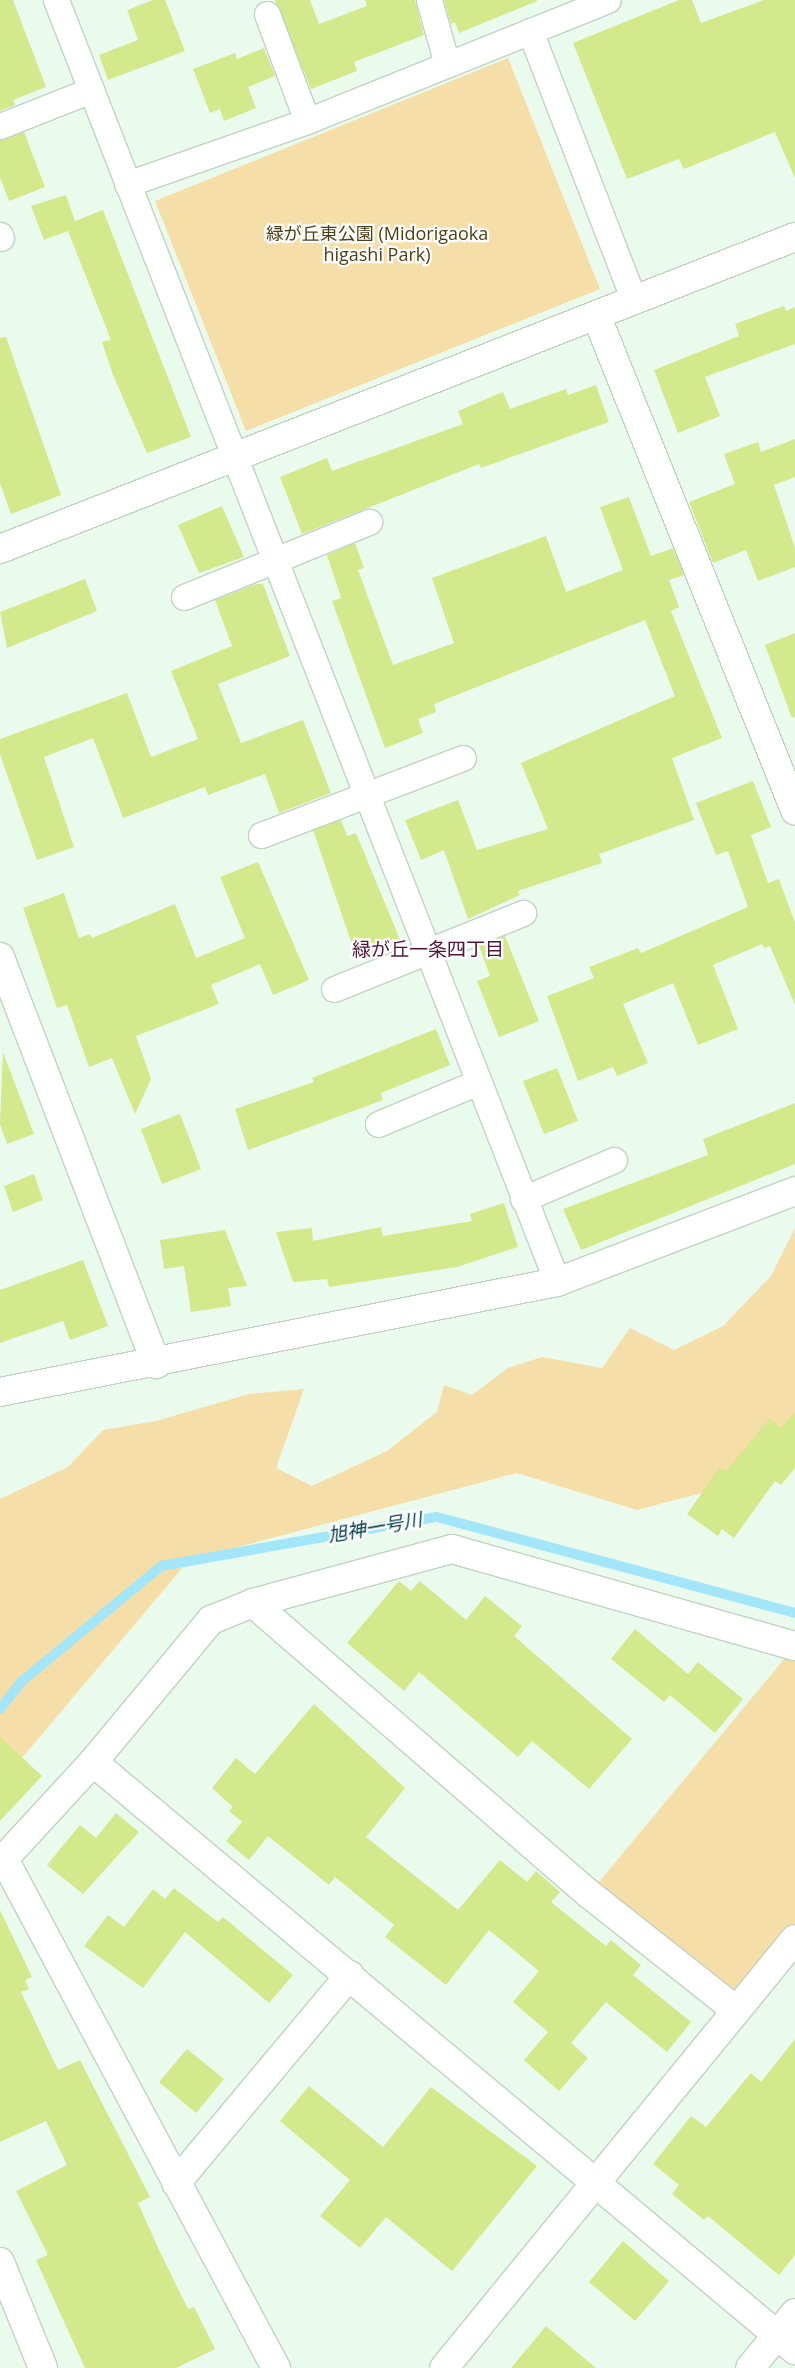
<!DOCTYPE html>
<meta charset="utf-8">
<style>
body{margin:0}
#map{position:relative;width:795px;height:2368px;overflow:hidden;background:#eafbee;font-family:"Open Sans","Noto Sans JP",sans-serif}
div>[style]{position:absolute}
.green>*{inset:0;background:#f6dea8}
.stream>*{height:10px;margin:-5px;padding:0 5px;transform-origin:5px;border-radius:5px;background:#a3e6fa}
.building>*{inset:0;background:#d3e98c}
.roads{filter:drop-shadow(1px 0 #c1d2c5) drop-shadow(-1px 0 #c1d2c5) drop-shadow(0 1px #c1d2c5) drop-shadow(0 -1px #c1d2c5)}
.pedestrian>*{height:25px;margin:-12.5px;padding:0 12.5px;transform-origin:12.5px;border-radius:12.5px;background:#fff}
.minor>*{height:28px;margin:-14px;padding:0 14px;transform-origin:14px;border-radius:14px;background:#fff}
span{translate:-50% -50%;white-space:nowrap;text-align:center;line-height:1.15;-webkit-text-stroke:4.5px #fff;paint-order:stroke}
.park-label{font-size:18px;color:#4e3e16}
.neighbourhood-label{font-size:19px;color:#511338}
.water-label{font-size:19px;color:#003c4a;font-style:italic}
</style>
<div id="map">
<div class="green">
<div style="clip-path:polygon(508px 58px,600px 289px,246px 431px,155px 201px)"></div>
<div style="clip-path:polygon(795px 1228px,795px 1442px,728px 1486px,637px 1510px,517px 1473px,189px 1560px,0 1784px,0 1499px,68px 1467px,103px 1430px,156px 1421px,249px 1394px,304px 1389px,276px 1468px,312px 1486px,387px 1451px,437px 1412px,444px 1385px,472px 1395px,508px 1368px,542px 1357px,602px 1368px,630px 1328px,674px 1350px,723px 1326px,771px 1276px)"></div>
<div style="clip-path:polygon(795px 1646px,795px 1939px,736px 2010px,589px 1894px)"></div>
</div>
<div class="stream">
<div style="left:0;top:1709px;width:34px;rotate:-52deg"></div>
<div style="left:21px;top:1682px;width:182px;rotate:-39.6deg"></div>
<div style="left:161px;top:1566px;width:280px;rotate:-10.1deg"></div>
<div style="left:437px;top:1517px;width:371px;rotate:15deg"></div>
</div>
<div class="building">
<div style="clip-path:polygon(0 0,13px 0,46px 87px,13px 100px,15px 105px,0 111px)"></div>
<div style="clip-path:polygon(153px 0,165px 0,185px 51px,108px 80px,99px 55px,138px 40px,127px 10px)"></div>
<div style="clip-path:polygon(275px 0,310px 0,319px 24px,367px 6px,365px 0,415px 0,424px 35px,354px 62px,357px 71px,311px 89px)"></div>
<div style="clip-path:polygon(444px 0,537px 0,537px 1px,459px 33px,455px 22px,451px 24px)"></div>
<div style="clip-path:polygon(679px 0,692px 0,701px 23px,764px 0,795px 0,795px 178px,775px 132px,684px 169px,679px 159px,627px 179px,573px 43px)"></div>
<div style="clip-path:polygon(264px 48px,275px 76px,248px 87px,256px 108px,224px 121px,220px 109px,210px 113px,193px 69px,235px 53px,237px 59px)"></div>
<div style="clip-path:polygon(24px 132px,45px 187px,9px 201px,0 177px,0 140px)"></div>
<div style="clip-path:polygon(66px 195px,75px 221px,103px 210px,191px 437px,147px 453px,113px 375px,102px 342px,111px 340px,68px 231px,44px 240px,31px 206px)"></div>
<div style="clip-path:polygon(784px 306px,786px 311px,795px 307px,795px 344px,705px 377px,720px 416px,678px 433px,654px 370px,739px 336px,735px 324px)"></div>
<div style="clip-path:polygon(6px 337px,61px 495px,11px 514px,0 483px,0 338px)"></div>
<div style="clip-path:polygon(596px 385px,609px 422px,481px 468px,479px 464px,302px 534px,280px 477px,327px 458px,332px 471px,463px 424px,458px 411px,503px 392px,510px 409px,566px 389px,568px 395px)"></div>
<div style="clip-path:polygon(795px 439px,795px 477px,774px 485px,795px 548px,795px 567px,758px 581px,746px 550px,713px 563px,689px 502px,735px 484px,724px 454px,758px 442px,761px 452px)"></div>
<div style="clip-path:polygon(629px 497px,651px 556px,673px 548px,684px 575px,669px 580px,679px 607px,671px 611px,722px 738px,672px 758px,694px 820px,599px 854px,602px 863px,518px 891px,520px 895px,468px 919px,444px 850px,421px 860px,405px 820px,458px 800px,477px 850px,548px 829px,521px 763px,675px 696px,645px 620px,434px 704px,436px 712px,418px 719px,423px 733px,385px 748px,332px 601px,341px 598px,327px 555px,355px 543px,364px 568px,358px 570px,393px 665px,454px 643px,432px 578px,546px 536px,566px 592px,623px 570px,600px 507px)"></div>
<div style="clip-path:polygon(222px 506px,244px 557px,199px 573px,178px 525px)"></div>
<div style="clip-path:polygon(85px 579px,97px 611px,7px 648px,0 612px)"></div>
<div style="clip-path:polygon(256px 584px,263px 584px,290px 656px,218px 684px,241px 743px,303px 720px,331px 793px,279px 813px,265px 774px,208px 795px,205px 787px,123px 818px,93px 738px,44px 757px,74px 847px,37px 860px,0 754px,0 739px,127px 693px,151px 757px,198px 739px,171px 671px,232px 646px,215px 600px)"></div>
<div style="clip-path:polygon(795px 633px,795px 717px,792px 718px,765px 645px)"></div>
<div style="clip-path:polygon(753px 781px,771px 827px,751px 835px,768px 883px,779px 879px,795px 923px,795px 1005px,770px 946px,764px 948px,762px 944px,713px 965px,738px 1029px,698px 1045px,673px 983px,623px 1004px,648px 1063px,617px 1076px,613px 1067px,578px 1081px,547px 996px,594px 978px,589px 967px,638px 948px,641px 953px,748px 907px,728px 851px,716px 855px,696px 803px)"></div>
<div style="clip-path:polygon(341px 820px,347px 836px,356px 833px,401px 942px,357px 959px,313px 830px)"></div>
<div style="clip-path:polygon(258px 862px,309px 980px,273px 995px,260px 964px,211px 985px,219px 1004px,136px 1036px,151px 1079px,135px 1114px,112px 1058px,89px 1067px,67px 1005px,57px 1008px,23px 908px,64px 893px,79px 938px,90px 934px,92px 938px,175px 904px,196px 958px,245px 938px,220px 877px)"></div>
<div style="clip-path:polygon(505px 936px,539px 1021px,499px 1037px,477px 981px,490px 976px,479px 946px)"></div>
<div style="clip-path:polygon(436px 1029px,450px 1065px,381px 1093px,383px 1100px,248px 1150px,235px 1109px,314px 1082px,312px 1078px)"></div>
<div style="clip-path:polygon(3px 1052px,34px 1134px,7px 1144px,0 1124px)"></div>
<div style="clip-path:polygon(557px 1068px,578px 1121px,544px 1134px,523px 1081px)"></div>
<div style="clip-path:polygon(795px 1103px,795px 1164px,581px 1250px,563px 1209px,708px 1155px,703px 1139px)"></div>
<div style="clip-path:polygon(180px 1114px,201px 1169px,162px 1184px,141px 1129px)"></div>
<div style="clip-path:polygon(34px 1174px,43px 1200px,13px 1212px,4px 1186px)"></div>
<div style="clip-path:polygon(504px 1203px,518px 1247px,457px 1267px,329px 1287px,327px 1279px,293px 1282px,276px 1232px,312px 1228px,313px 1241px,381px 1227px,383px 1236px,472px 1221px,470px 1214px)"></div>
<div style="clip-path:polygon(225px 1230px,247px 1286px,228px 1288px,231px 1306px,191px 1312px,184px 1266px,164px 1269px,160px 1240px)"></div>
<div style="clip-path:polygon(83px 1260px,108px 1326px,70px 1340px,63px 1321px,0 1343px,0 1290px)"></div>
<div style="clip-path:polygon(795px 1412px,795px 1468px,781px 1485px,775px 1481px,734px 1538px,722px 1529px,718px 1536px,687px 1514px,720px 1467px,726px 1471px,770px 1418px,781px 1428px)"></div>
<div style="clip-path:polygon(399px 1581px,411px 1591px,420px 1581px,466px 1620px,485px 1596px,522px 1626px,514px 1636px,632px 1739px,589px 1789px,532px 1741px,518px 1757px,419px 1672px,404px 1691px,347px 1643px)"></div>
<div style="clip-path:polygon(635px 1629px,688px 1674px,698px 1662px,743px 1699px,715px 1733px,670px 1695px,664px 1702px,611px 1659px)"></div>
<div style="clip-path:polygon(314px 1704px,405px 1788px,366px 1837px,458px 1910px,500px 1860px,527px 1882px,536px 1871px,560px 1892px,551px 1902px,606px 1946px,611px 1940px,641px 1965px,633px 1975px,691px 2022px,667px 2052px,606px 2002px,571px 2043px,588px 2058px,559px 2091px,524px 2060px,548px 2032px,513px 2002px,539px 1971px,489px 1930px,446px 1985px,385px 1937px,394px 1925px,335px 1877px,329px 1885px,268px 1836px,249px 1860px,226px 1841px,242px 1822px,229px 1811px,233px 1807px,212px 1788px,236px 1758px,255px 1774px)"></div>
<div style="clip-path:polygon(0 1737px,42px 1776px,0 1821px)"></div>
<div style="clip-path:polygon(116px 1813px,139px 1832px,83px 1894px,47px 1865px,80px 1825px,96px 1838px)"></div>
<div style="clip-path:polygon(174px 1888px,218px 1922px,223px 1917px,293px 1975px,269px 2003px,185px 1932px,143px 1988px,84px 1946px,108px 1915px,124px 1927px,153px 1889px,165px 1899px)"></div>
<div style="clip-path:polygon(0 1910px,32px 1977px,25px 1980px,29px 1989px,21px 1992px,58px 2070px,80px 2060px,150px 2197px,138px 2203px,160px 2252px,188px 2309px,194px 2307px,215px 2349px,176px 2368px,85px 2368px,36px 2260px,48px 2255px,16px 2191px,67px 2165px,46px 2121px,0 2142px)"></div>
<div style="clip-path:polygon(795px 2039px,795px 2255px,779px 2275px,708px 2216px,704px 2220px,672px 2194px,679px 2185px,653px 2164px,691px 2116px,706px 2127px,751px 2073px,761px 2082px)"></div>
<div style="clip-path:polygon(187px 2049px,224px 2079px,196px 2113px,159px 2082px)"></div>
<div style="clip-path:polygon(309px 2086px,383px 2147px,431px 2087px,537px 2166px,452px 2271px,386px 2217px,360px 2248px,320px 2216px,350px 2180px,280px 2121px)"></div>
<div style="clip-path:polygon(623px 2241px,669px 2281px,635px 2321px,589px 2282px)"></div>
<div style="clip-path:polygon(546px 2326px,596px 2368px,511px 2368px)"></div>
</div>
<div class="roads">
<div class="pedestrian">
<div style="left:56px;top:0;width:1376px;rotate:68.65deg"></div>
<div style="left:429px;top:0;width:63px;rotate:74.4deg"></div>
<div style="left:267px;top:14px;width:114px;rotate:69.5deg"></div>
<div style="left:530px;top:31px;width:288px;rotate:68.9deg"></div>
<div style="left:0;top:126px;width:98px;rotate:-21.6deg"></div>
<div style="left:127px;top:184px;width:191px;rotate:-19.3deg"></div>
<div style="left:307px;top:121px;width:324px;rotate:-21.9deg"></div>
<div style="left:0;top:235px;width:3px;rotate:72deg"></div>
<div style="left:184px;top:597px;width:200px;rotate:-22.1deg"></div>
<div style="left:261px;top:835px;width:216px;rotate:-20.9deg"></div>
<div style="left:334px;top:989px;width:204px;rotate:-21.9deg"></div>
<div style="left:378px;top:1124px;width:108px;rotate:-22.8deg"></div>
<div style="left:523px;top:1199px;width:99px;rotate:-23.2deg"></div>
</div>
<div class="minor">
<div style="left:596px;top:315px;width:534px;rotate:68.1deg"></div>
<div style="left:0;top:549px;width:854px;rotate:-21.43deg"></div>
<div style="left:0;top:957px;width:436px;rotate:69deg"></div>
<div style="left:0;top:1392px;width:568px;rotate:-11.17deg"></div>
<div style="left:557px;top:1282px;width:255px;rotate:-20.9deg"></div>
<div style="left:253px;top:1603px;width:444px;rotate:40.9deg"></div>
<div style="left:589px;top:1894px;width:187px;rotate:38.3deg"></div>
<div style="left:93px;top:1762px;width:916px;rotate:39.95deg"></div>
<div style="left:5px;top:1861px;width:575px;rotate:61.87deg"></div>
<div style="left:0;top:1863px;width:137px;rotate:-47.4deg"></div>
<div style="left:93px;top:1762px;width:185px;rotate:-50.3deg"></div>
<div style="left:211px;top:1620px;width:45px;rotate:-22deg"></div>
<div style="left:253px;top:1603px;width:206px;rotate:-15.2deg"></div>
<div style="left:452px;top:1549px;width:356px;rotate:15.8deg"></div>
<div style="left:176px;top:2183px;width:271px;rotate:-50.1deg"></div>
<div style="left:0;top:2262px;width:114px;rotate:67.9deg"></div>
<div style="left:444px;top:2368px;width:554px;rotate:-50.71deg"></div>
<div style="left:750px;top:2368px;width:71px;rotate:-50.7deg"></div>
</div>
</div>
<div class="park-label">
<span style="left:377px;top:244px">緑が丘東公園 (Midorigaoka<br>higashi Park)</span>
</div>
<div class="neighbourhood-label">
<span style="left:428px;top:950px">緑が丘一条四丁目</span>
</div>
<div class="water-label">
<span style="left:375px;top:1528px;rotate:-10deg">旭神一号川</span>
</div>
</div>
